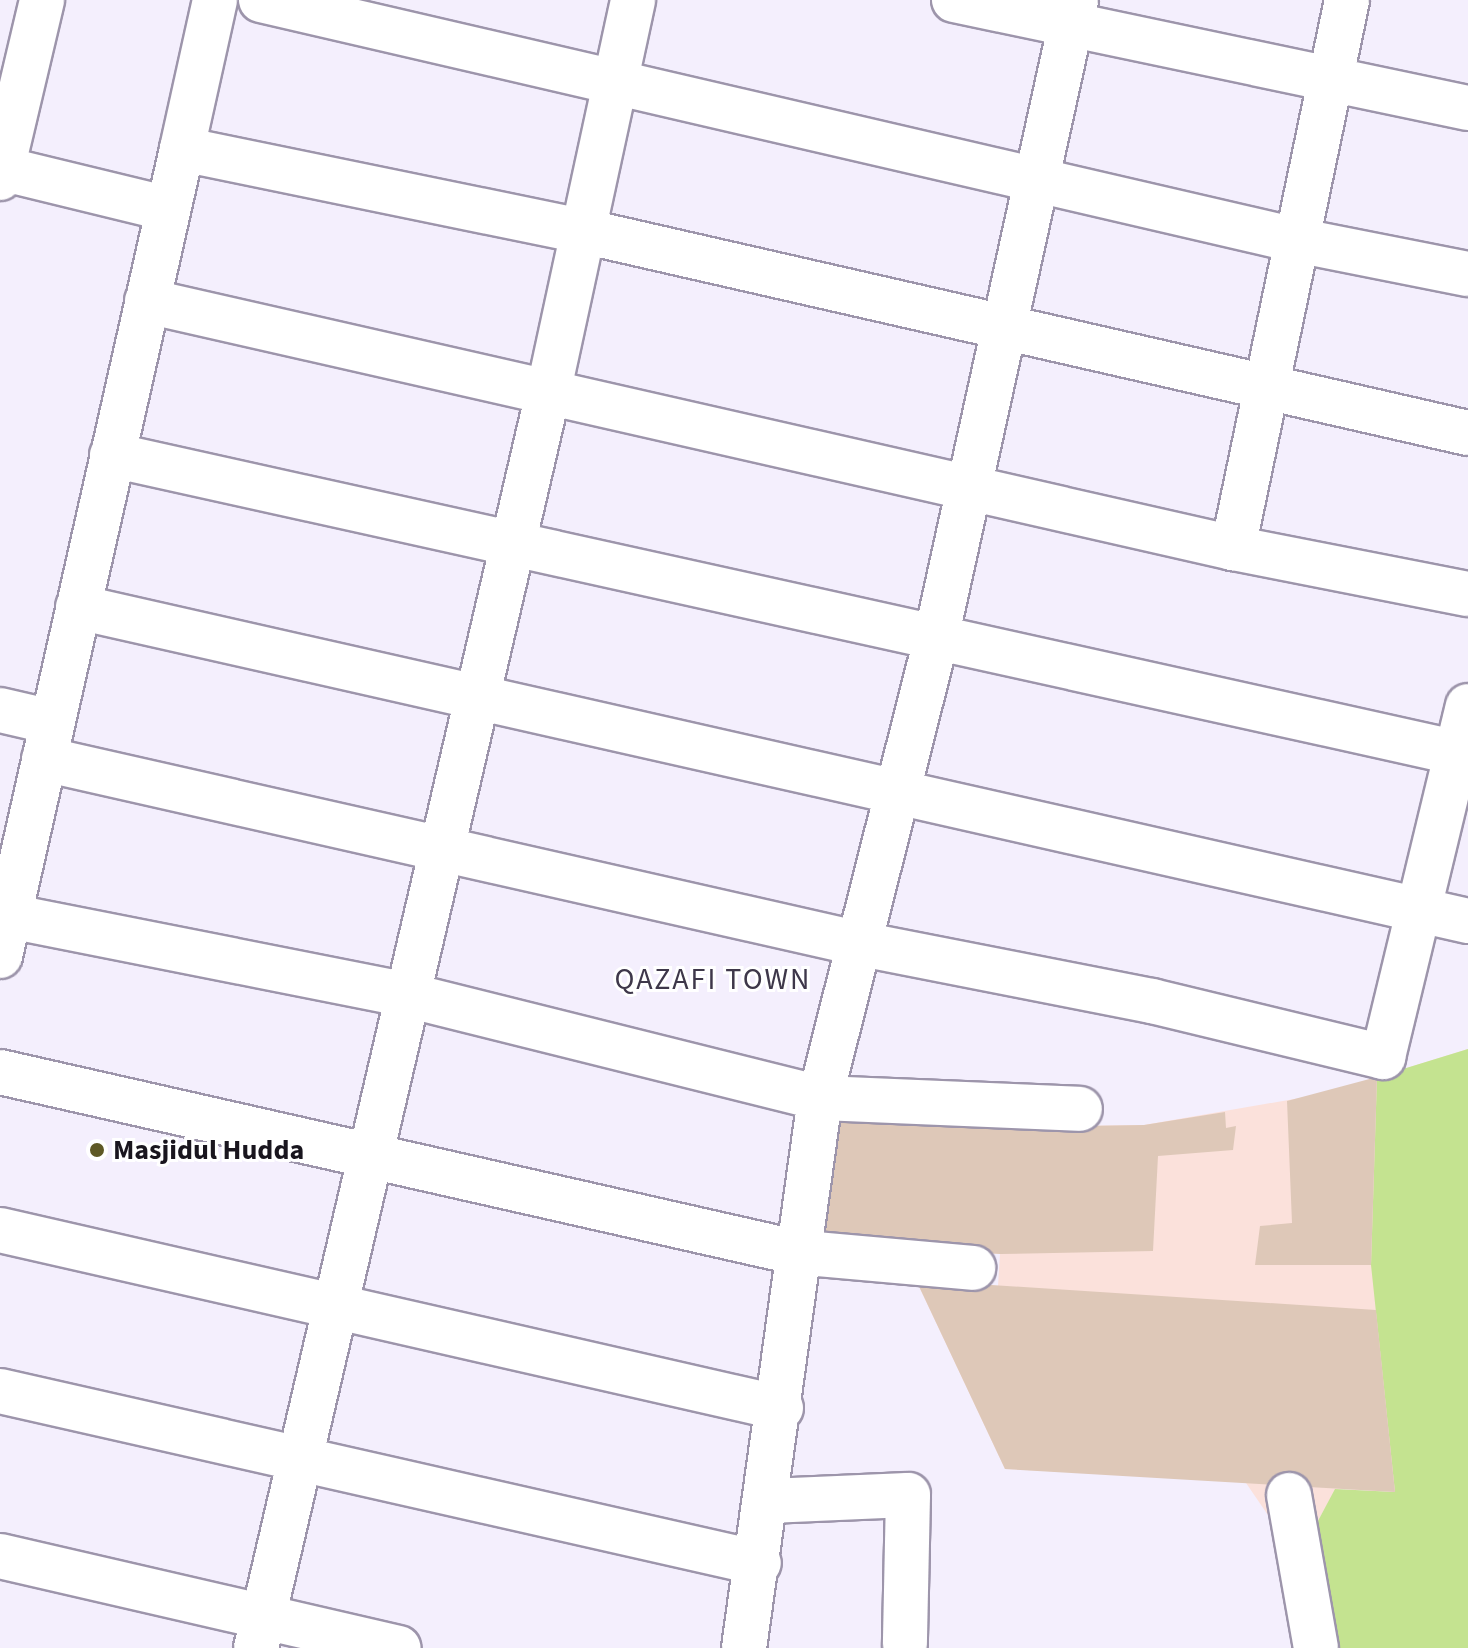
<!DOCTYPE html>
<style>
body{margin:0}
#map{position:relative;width:1468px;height:1648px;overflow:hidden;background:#f4effd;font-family:"Source Sans 3",sans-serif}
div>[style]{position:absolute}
.industrial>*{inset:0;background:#fbe1db}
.green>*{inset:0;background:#c4e390}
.building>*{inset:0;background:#dec8b8}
.roads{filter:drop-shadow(2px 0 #9d95ab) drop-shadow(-2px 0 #9d95ab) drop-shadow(0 2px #9d95ab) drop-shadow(0 -2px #9d95ab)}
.minor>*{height:44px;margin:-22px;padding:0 22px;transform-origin:22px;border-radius:22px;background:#fff}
.dots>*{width:22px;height:22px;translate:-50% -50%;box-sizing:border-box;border:4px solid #fff;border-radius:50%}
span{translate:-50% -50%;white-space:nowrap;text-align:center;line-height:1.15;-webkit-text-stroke:6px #fff;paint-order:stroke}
.poi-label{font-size:28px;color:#19151e;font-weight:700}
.left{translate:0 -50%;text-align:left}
.neighbourhood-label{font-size:30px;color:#3e374a;letter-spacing:2px}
</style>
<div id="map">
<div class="industrial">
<div style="clip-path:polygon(1468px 1049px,1468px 1496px,1336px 1489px,1312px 1531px,1285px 1540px,1244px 1480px,1005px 1469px,916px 1280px,998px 1286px,1000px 1254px,824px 1242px,839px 1113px,1010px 1127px,1144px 1125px,1323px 1094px)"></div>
</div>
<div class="green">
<div style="clip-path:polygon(1468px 1049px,1468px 1648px,1329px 1648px,1312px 1532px,1335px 1489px,1395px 1492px,1371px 1265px,1377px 1077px)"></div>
</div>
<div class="building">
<div style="clip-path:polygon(1377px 1077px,1371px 1265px,1255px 1265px,1260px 1226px,1292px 1223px,1287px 1101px)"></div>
<div style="clip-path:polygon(1225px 1112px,1226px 1128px,1236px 1126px,1233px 1150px,1158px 1156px,1153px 1251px,1000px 1254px,824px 1242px,839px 1113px,1009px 1127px,1144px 1125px)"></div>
<div style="clip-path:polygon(916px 1280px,1376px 1310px,1395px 1492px,1005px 1469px)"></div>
</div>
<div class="roads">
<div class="minor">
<div style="left:215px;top:0;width:153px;rotate:102.5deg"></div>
<div style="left:182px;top:149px;width:409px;rotate:11.6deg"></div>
<div style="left:583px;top:231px;width:908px;rotate:12.86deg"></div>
<div style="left:261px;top:0;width:1062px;rotate:13.06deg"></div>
<div style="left:1296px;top:240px;width:175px;rotate:11.2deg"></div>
<div style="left:954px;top:0;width:525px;rotate:11.87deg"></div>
<div style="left:1347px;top:0;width:560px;rotate:101.75deg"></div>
<div style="left:1233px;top:548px;width:239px;rotate:11.1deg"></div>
<div style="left:0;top:168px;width:173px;rotate:13.7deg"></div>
<div style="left:0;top:178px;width:183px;rotate:-76.7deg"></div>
<div style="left:147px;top:301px;width:1114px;rotate:12.81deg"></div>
<div style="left:112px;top:455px;width:1389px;rotate:12.48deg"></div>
<div style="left:78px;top:607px;width:1425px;rotate:12.73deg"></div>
<div style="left:0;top:710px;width:53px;rotate:13deg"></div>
<div style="left:44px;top:759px;width:838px;rotate:12.76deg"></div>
<div style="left:861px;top:944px;width:297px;rotate:11.1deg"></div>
<div style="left:1152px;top:1001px;width:238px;rotate:13.6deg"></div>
<div style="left:1383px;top:1057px;width:361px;rotate:-76.4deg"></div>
<div style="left:9px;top:916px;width:406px;rotate:11.2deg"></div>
<div style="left:407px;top:995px;width:426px;rotate:14deg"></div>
<div style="left:820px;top:1098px;width:260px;rotate:2.4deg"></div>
<div style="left:0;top:956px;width:827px;rotate:-77.29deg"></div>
<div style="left:0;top:1072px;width:815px;rotate:12.76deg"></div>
<div style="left:795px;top:1252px;width:179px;rotate:5.1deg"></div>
<div style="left:0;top:1230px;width:801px;rotate:12.84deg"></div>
<div style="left:0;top:1391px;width:778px;rotate:12.77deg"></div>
<div style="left:1289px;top:1495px;width:155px;rotate:80deg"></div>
<div style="left:768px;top:1501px;width:140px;rotate:-2.5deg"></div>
<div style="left:908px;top:1495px;width:149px;rotate:91.2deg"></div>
<div style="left:0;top:1556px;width:409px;rotate:13deg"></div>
<div style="left:256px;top:1648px;width:1293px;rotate:-76.9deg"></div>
<div style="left:549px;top:389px;width:398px;rotate:-77.8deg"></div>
<div style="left:744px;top:1648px;width:555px;rotate:-82.13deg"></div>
<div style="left:820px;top:1098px;width:474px;rotate:-75.8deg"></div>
<div style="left:936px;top:638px;width:653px;rotate:-77.62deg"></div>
</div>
</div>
<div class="dots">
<div style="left:97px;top:1150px;background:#5e5825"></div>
</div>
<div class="poi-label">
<span class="left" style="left:113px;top:1150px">Masjidul Hudda</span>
</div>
<div class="neighbourhood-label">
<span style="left:713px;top:980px">QAZAFI TOWN</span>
</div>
</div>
